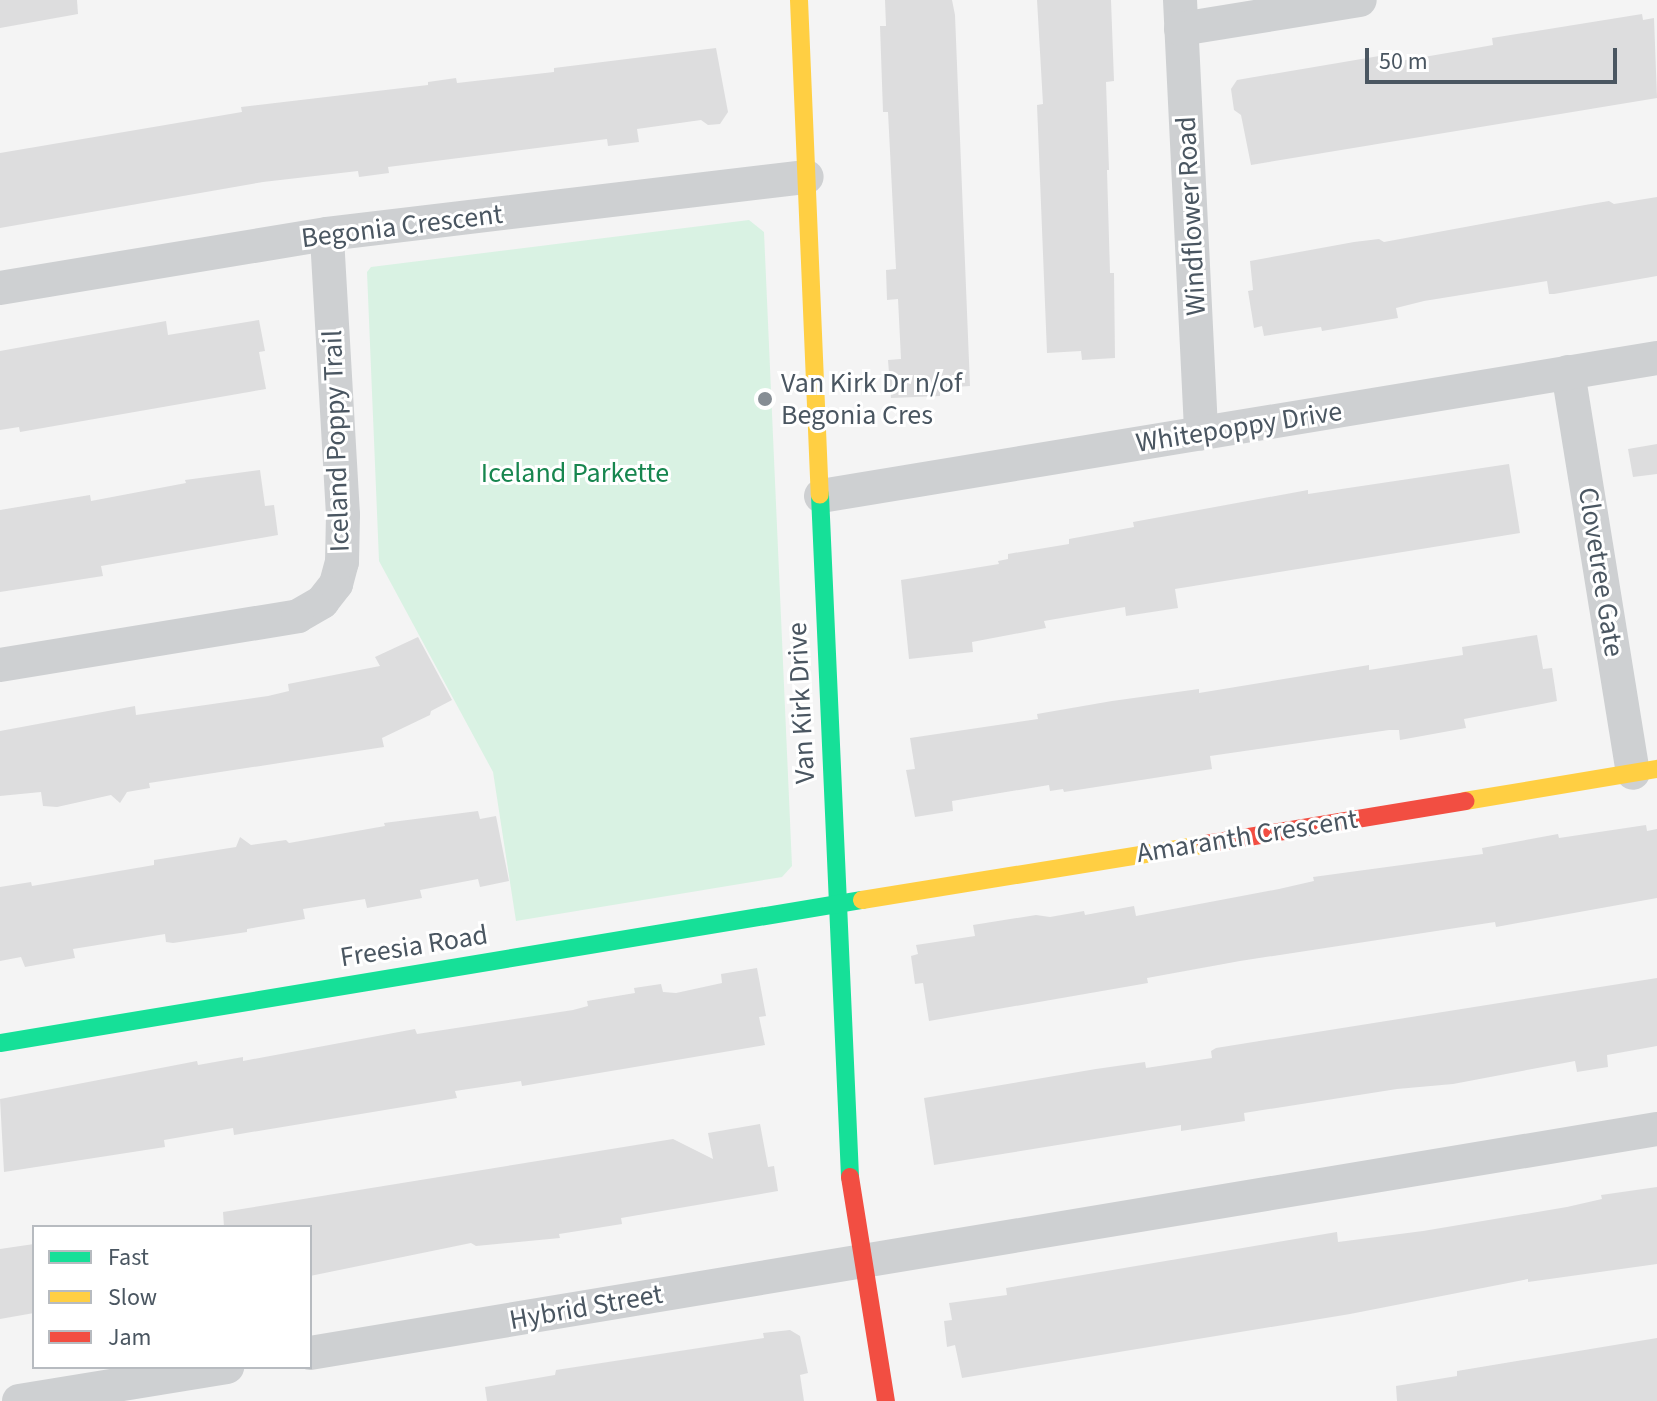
<!DOCTYPE html>
<style>
body{margin:0}
#map{position:relative;width:1657px;height:1401px;overflow:hidden;background:#f4f4f4;font-family:"Source Sans 3",sans-serif}
div>[style]{position:absolute}
.green>*{inset:0;background:#d9f2e3}
.building>*{inset:0;background:#ddddde}
.street>*{height:34px;margin:-17px;padding:0 17px;transform-origin:17px;border-radius:17px;background:#ced0d2}
.fast>*{height:18px;margin:-9px;padding:0 9px;transform-origin:9px;border-radius:9px;background:#16e098}
.slow>*{height:18px;margin:-9px;padding:0 9px;transform-origin:9px;border-radius:9px;background:#ffcf43}
.jam>*{height:18px;margin:-9px;padding:0 9px;transform-origin:9px;border-radius:9px;background:#f24e42}
.dots>*{width:22px;height:22px;translate:-50% -50%;box-sizing:border-box;border:4px solid #fff;border-radius:50%}
span{translate:-50% -50%;white-space:nowrap;text-align:center;line-height:1.15;-webkit-text-stroke:6px #fff;paint-order:stroke}
.street-label{font-size:28px;color:#4a5661}
.poi-label{font-size:28px;color:#4a5661}
.left{translate:0 -50%;text-align:left}
.park-label{font-size:28px;color:#17864f}
.legend{position:absolute;left:32px;top:1225px;width:280px;height:144px;box-sizing:border-box;background:#fff;border:2px solid #b7bbc0;margin:0;padding:10px 14px;list-style:none;font-size:24px;color:#4a5661}
.legend li{display:flex;align-items:center;gap:16px;height:40px}
.legend b{width:40px;border:2px solid #b7bbc0}
.scale{position:absolute;left:1365px;top:48px;width:252px;height:36px;box-sizing:border-box;border:4px solid #4a5661;border-top:0;padding-left:10px;font-size:24px;line-height:28px;white-space:nowrap;color:#4a5661;-webkit-text-stroke:6px #fff;paint-order:stroke}
</style>
<div id="map">
<div class="green">
<div style="clip-path:polygon(749px 220px,764px 232px,792px 866px,782px 877px,516px 921px,493px 772px,379px 561px,367px 272px,371px 267px)"></div>
</div>
<div class="building">
<div style="clip-path:polygon(0 0,77px 0,78px 14px,0 28px)"></div>
<div style="clip-path:polygon(885px 0,952px 0,955px 15px,970px 386px,940px 388px,940px 396px,891px 398px,888px 360px,901px 359px,898px 299px,887px 300px,886px 270px,896px 269px,888px 112px,883px 112px,880px 26px,886px 26px)"></div>
<div style="clip-path:polygon(1037px 0,1111px 0,1114px 81px,1106px 82px,1109px 170px,1107px 170px,1110px 273px,1114px 273px,1115px 358px,1082px 360px,1081px 351px,1047px 353px,1037px 105px,1043px 104px)"></div>
<div style="clip-path:polygon(1642px 14px,1643px 20px,1654px 18px,1657px 98px,1251px 165px,1241px 115px,1234px 110px,1231px 89px,1237px 80px,1391px 54px,1399px 55px,1400px 61px,1459px 51px,1493px 45px,1492px 38px)"></div>
<div style="clip-path:polygon(716px 48px,728px 112px,720px 124px,708px 125px,701px 120px,637px 129px,639px 142px,608px 146px,607px 139px,388px 167px,389px 173px,359px 177px,358px 171px,263px 182px,0 228px,0 153px,242px 112px,241px 107px,428px 85px,428px 82px,456px 78px,457px 83px,554px 72px,554px 68px)"></div>
<div style="clip-path:polygon(1657px 197px,1657px 276px,1554px 294px,1549px 294px,1547px 281px,1424px 301px,1396px 308px,1398px 318px,1322px 331px,1321px 327px,1264px 336px,1262px 326px,1254px 328px,1248px 291px,1253px 290px,1250px 261px,1354px 242px,1379px 239px,1384px 242px,1585px 205px,1609px 201px,1614px 204px)"></div>
<div style="clip-path:polygon(259px 320px,265px 351px,259px 352px,266px 389px,20px 432px,19px 427px,0 430px,0 351px,166px 321px,168px 335px)"></div>
<div style="clip-path:polygon(1657px 444px,1657px 474px,1633px 477px,1628px 449px)"></div>
<div style="clip-path:polygon(1509px 464px,1520px 533px,1175px 589px,1178px 608px,1126px 616px,1125px 607px,1044px 621px,1046px 628px,972px 642px,973px 652px,909px 659px,901px 580px,999px 564px,998px 561px,1008px 559px,1008px 554px,1069px 544px,1069px 539px,1134px 527px,1133px 522px,1308px 490px,1308px 494px)"></div>
<div style="clip-path:polygon(260px 470px,265px 506px,274px 505px,278px 535px,101px 566px,103px 576px,0 592px,0 510px,90px 495px,91px 501px,186px 483px,185px 480px)"></div>
<div style="clip-path:polygon(1537px 635px,1543px 669px,1552px 668px,1557px 701px,1464px 719px,1466px 728px,1400px 740px,1399px 730px,1389px 730px,1210px 756px,1212px 769px,1064px 792px,1063px 789px,1050px 791px,1049px 785px,952px 801px,953px 811px,915px 817px,906px 770px,915px 769px,910px 738px,1038px 719px,1037px 714px,1112px 701px,1199px 689px,1199px 693px,1369px 665px,1369px 670px,1463px 655px,1462px 647px)"></div>
<div style="clip-path:polygon(418px 637px,452px 700px,431px 711px,430px 715px,382px 738px,384px 747px,149px 783px,150px 788px,127px 792px,120px 803px,111px 795px,57px 807px,43px 806px,41px 792px,0 796px,0 731px,135px 706px,136px 715px,268px 696px,289px 691px,288px 684px,380px 666px,375px 657px)"></div>
<div style="clip-path:polygon(478px 811px,480px 819px,496px 816px,509px 881px,480px 887px,478px 879px,420px 890px,422px 898px,367px 908px,365px 899px,303px 909px,305px 919px,247px 929px,247px 932px,173px 943px,166px 942px,165px 934px,73px 949px,75px 958px,25px 967px,21px 957px,0 961px,0 887px,31px 882px,32px 886px,154px 865px,154px 860px,236px 847px,240px 837px,251px 845px,286px 840px,289px 843px,385px 826px,384px 823px)"></div>
<div style="clip-path:polygon(1646px 825px,1647px 831px,1657px 829px,1657px 898px,1496px 927px,1495px 922px,1240px 961px,1147px 978px,1148px 983px,929px 1021px,923px 983px,915px 984px,911px 956px,918px 954px,916px 945px,975px 936px,973px 925px,1036px 915px,1050px 917px,1084px 911px,1085px 915px,1134px 906px,1136px 916px,1279px 889px,1314px 881px,1313px 877px,1483px 854px,1482px 848px,1558px 834px,1559px 838px)"></div>
<div style="clip-path:polygon(757px 968px,766px 1016px,759px 1017px,765px 1045px,522px 1086px,521px 1081px,455px 1091px,457px 1098px,234px 1135px,233px 1128px,164px 1140px,165px 1147px,4px 1172px,0 1099px,197px 1061px,198px 1065px,243px 1057px,243px 1061px,415px 1029px,417px 1034px,573px 1010px,588px 1006px,587px 1001px,635px 993px,634px 988px,661px 984px,663px 992px,676px 993px,722px 983px,721px 974px)"></div>
<div style="clip-path:polygon(1657px 978px,1657px 1046px,1607px 1055px,1608px 1067px,1577px 1072px,1575px 1061px,1453px 1084px,1397px 1089px,1244px 1113px,1245px 1121px,1181px 1131px,1181px 1125px,934px 1165px,924px 1098px,1096px 1069px,1145px 1062px,1146px 1068px,1212px 1058px,1211px 1051px,1216px 1048px)"></div>
<div style="clip-path:polygon(760px 1124px,768px 1167px,774px 1166px,778px 1191px,621px 1218px,622px 1224px,559px 1234px,560px 1238px,476px 1246px,471px 1243px,310px 1276px,310px 1227px,224px 1227px,223px 1212px,673px 1139px,713px 1159px,708px 1133px)"></div>
<div style="clip-path:polygon(1657px 1187px,1657px 1264px,1528px 1282px,1528px 1279px,1350px 1314px,962px 1378px,955px 1345px,947px 1347px,944px 1321px,952px 1320px,949px 1303px,1007px 1295px,1006px 1288px,1337px 1232px,1338px 1242px,1423px 1231px,1567px 1207px,1602px 1199px,1601px 1195px)"></div>
<div style="clip-path:polygon(34px 1244px,34px 1313px,0 1319px,0 1249px)"></div>
<div style="clip-path:polygon(790px 1330px,800px 1336px,808px 1373px,800px 1375px,804px 1401px,487px 1401px,485px 1387px,555px 1375px,556px 1370px,764px 1338px,763px 1333px)"></div>
<div style="clip-path:polygon(1657px 1338px,1657px 1401px,1397px 1401px,1396px 1386px,1457px 1376px,1457px 1371px)"></div>
</div>
<div class="street">
<div style="left:1180px;top:0;width:434px;rotate:87.2deg"></div>
<div style="left:1181px;top:29px;width:181px;rotate:-9.2deg"></div>
<div style="left:0;top:288px;width:331px;rotate:-9.4deg"></div>
<div style="left:327px;top:234px;width:483px;rotate:-6.8deg"></div>
<div style="left:1568px;top:372px;width:406px;rotate:80.8deg"></div>
<div style="left:821px;top:496px;width:847px;rotate:-9.37deg"></div>
<div style="left:0;top:665px;width:302px;rotate:-9.3deg"></div>
<div style="left:298px;top:616px;width:28px;rotate:-30deg"></div>
<div style="left:322px;top:602px;width:23px;rotate:-52deg"></div>
<div style="left:336px;top:584px;width:23px;rotate:-75deg"></div>
<div style="left:342px;top:562px;width:47px;rotate:-88.8deg"></div>
<div style="left:343px;top:515px;width:281px;rotate:-93.3deg"></div>
<div style="left:310px;top:1353px;width:1365px;rotate:-9.44deg"></div>
<div style="left:19px;top:1401px;width:211px;rotate:-9.3deg"></div>
</div>
<div class="fast">
<div style="left:820px;top:495px;width:683px;rotate:87.48deg"></div>
<div style="left:0;top:1043px;width:874px;rotate:-9.42deg"></div>
</div>
<div class="slow">
<div style="left:799px;top:0;width:495px;rotate:87.6deg"></div>
<div style="left:1465px;top:801px;width:195px;rotate:-9.5deg"></div>
<div style="left:862px;top:900px;width:349px;rotate:-9.2deg"></div>
</div>
<div class="jam">
<div style="left:1206px;top:844px;width:263px;rotate:-9.4deg"></div>
<div style="left:850px;top:1177px;width:227px;rotate:80.9deg"></div>
</div>
<div class="dots">
<div style="left:765px;top:399px;background:#868d94"></div>
</div>
<div class="street-label">
<span style="left:1191px;top:216px;rotate:-93deg">Windflower Road</span>
<span style="left:402px;top:226px;rotate:-7deg">Begonia Crescent</span>
<span style="left:1239px;top:427px;rotate:-9deg">Whitepoppy Drive</span>
<span style="left:336px;top:441px;rotate:-92deg">Iceland Poppy Trail</span>
<span style="left:1601px;top:572px;rotate:81deg">Clovetree Gate</span>
<span style="left:801px;top:703px;rotate:-93deg">Van Kirk Drive</span>
<span style="left:1247px;top:836px;rotate:-9deg">Amaranth Crescent</span>
<span style="left:414px;top:946px;rotate:-9deg">Freesia Road</span>
<span style="left:586px;top:1307px;rotate:-10deg">Hybrid Street</span>
</div>
<div class="poi-label">
<span class="left" style="left:781px;top:399px">Van Kirk Dr n/of<br>Begonia Cres</span>
</div>
<div class="park-label">
<span style="left:575px;top:473px">Iceland Parkette</span>
</div>
<ul class="legend">
<li><b style="height:10px;background:#16e098"></b>Fast</li>
<li><b style="height:10px;background:#ffcf43"></b>Slow</li>
<li><b style="height:10px;background:#f24e42"></b>Jam</li>
</ul>
<div class="scale">50 m</div>
</div>
